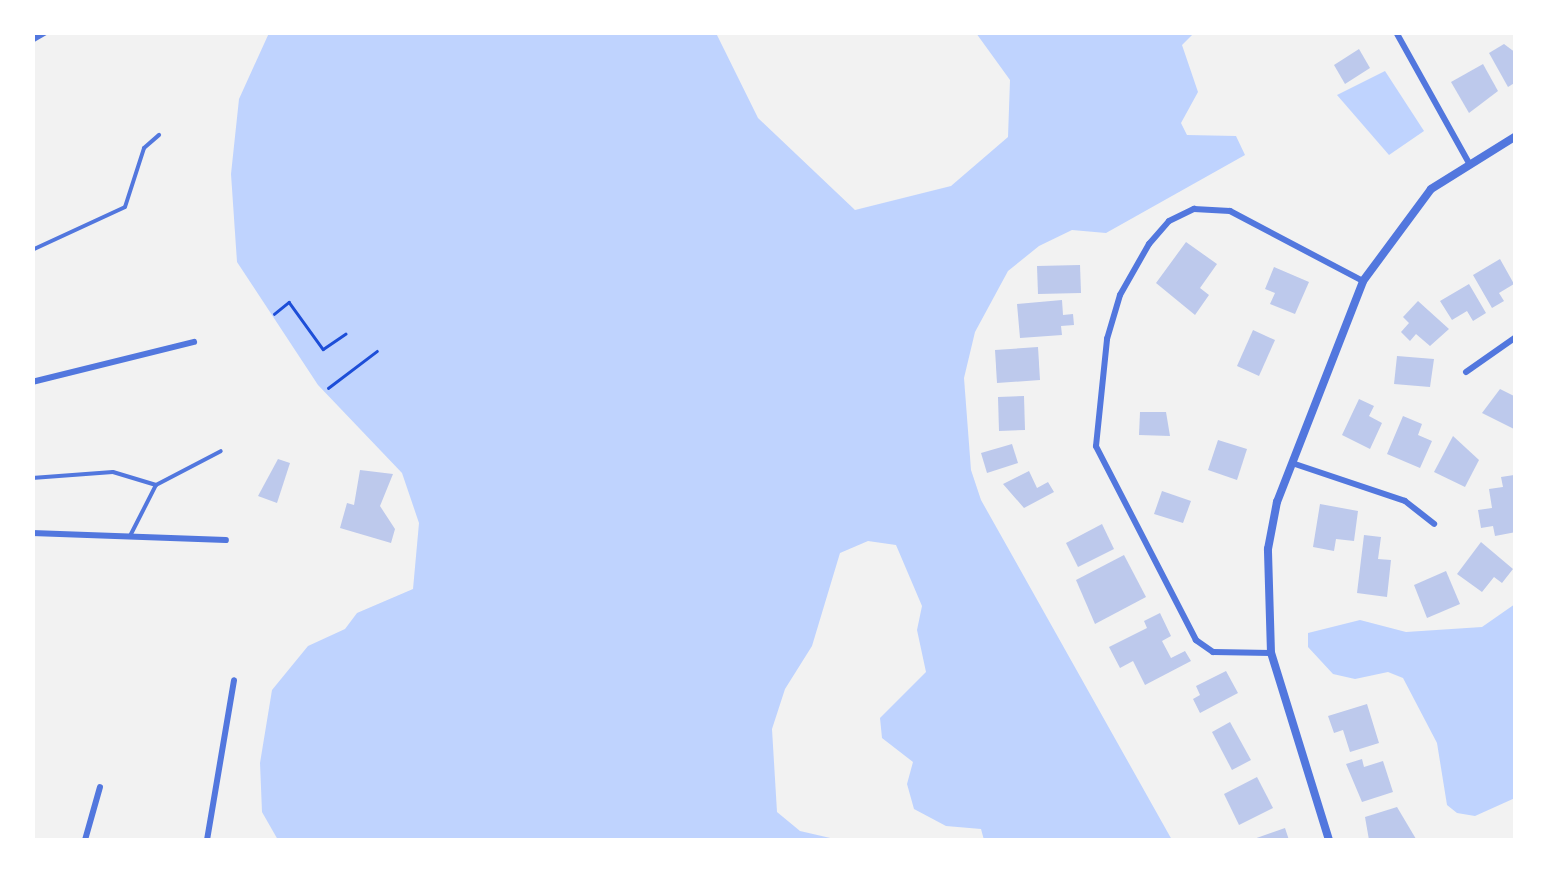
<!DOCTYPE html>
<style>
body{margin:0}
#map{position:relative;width:1548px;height:873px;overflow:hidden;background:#f2f2f2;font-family:Barlow,sans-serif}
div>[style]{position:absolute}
.water>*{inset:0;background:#bfd3fe}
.building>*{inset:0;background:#bdc9ec}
.path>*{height:2.5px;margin:-1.25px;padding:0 1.25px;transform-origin:1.25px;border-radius:1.25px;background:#1d4ed8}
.service>*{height:4px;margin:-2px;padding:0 2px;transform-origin:2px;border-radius:2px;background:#5277de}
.minor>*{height:6px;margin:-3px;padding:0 3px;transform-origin:3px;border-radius:3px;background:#5277de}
.tertiary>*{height:8px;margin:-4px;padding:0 4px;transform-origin:4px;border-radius:4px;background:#5277de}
span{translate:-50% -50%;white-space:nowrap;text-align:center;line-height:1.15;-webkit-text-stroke:8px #fff;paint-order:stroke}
.frame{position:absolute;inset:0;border:35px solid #fff;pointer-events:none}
</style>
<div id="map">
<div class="water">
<div style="clip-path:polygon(269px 33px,716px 33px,758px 118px,855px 210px,951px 186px,1008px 137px,1010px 80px,976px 33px,1194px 33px,1182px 45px,1198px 92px,1181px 123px,1187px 135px,1236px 136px,1245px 155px,1106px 233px,1072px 230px,1039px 246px,1008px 271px,975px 332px,964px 378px,971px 470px,981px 500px,1172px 840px,984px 840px,981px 829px,946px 826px,914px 809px,907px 784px,913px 762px,882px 738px,880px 718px,926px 672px,917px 630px,922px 606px,896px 545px,868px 541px,840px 553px,812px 646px,785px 689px,772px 729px,777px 812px,800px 831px,839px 840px,278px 840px,262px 812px,260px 763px,272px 690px,308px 646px,345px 629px,357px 613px,413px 589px,419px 523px,402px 473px,318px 385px,237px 262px,231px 174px,239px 99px)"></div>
<div style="clip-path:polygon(1385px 71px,1424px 131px,1389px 155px,1337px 95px)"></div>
<div style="clip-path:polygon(1515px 604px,1515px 798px,1475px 816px,1457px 813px,1447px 805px,1437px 743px,1403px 678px,1388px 672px,1355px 679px,1333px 674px,1308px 647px,1308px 633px,1360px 620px,1406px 632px,1482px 627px)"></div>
</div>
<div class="building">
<div style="clip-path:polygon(1504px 44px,1516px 53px,1516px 82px,1508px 87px,1489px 53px)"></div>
<div style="clip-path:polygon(1359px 49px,1370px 68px,1345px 84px,1334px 65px)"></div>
<div style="clip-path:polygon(1483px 64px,1498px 91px,1469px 113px,1451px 82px)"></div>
<div style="clip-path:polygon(1186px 242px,1217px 264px,1200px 288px,1209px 295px,1195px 315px,1156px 283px)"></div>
<div style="clip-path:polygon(1500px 259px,1514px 284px,1499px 293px,1504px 301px,1492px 308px,1473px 275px)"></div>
<div style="clip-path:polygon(1080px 265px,1081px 293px,1038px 294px,1037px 266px)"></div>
<div style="clip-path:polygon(1274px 267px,1309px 282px,1295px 314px,1270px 304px,1275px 293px,1265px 289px)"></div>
<div style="clip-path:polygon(1469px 284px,1486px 313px,1473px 321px,1467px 311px,1452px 320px,1440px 301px)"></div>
<div style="clip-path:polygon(1062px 300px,1063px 315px,1073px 314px,1074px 325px,1061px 326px,1062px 335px,1020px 338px,1017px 304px)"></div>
<div style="clip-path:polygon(1418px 301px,1449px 329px,1430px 346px,1416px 334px,1410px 341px,1401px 332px,1409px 323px,1403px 317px)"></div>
<div style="clip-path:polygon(1253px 330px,1275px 340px,1259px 376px,1237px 366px)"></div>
<div style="clip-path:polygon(1038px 347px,1040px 380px,997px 383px,995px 350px)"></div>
<div style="clip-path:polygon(1397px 356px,1434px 359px,1430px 387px,1394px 384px)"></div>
<div style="clip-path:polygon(1500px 389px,1516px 397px,1514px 429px,1482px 413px)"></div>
<div style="clip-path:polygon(1024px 396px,1025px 430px,999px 431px,998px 397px)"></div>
<div style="clip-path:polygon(1359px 399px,1374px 406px,1369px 416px,1382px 423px,1370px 449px,1342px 435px)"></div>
<div style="clip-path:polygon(1140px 412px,1166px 412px,1170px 436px,1139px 435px)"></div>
<div style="clip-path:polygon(1403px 416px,1422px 424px,1418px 435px,1432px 441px,1420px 468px,1387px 454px)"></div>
<div style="clip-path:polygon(1453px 436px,1479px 460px,1465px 487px,1434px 472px)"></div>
<div style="clip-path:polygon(1218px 440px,1247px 449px,1237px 480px,1208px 470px)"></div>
<div style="clip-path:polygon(1012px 444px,1018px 463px,987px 473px,981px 453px)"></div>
<div style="clip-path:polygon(278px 459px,290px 463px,277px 503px,258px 496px)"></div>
<div style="clip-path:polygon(360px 470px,393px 474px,380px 506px,395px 529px,391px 543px,340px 528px,347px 503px,354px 505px)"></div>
<div style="clip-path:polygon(1029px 471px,1037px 488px,1048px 482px,1054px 492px,1024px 508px,1003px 484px)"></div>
<div style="clip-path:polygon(1514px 475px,1516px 532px,1495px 536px,1493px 526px,1481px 528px,1478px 510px,1492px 508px,1489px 489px,1503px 487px,1501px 477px)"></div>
<div style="clip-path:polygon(1162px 491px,1191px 501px,1183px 523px,1154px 514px)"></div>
<div style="clip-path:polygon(1320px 504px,1358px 511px,1354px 541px,1336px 539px,1334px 551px,1313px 547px)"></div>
<div style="clip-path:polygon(1102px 524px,1114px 549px,1078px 567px,1066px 543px)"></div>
<div style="clip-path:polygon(1364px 535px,1381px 537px,1378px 559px,1391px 560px,1387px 597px,1357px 593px)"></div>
<div style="clip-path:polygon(1481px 542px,1513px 569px,1502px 583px,1494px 577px,1482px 592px,1457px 574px)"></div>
<div style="clip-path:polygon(1124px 555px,1146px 597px,1095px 624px,1076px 580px)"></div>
<div style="clip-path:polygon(1446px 571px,1460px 604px,1427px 618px,1414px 585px)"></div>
<div style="clip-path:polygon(1160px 613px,1171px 636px,1162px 641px,1171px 658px,1185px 651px,1191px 661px,1145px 685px,1133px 661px,1120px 668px,1109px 647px,1147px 628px,1144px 621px)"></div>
<div style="clip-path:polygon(1226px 671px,1238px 693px,1200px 713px,1193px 699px,1200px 695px,1196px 686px)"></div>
<div style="clip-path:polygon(1367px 704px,1379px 743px,1350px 752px,1343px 730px,1334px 733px,1328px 716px)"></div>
<div style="clip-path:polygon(1230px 722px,1251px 760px,1232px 770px,1212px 732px)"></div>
<div style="clip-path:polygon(1362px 759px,1364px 767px,1383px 761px,1393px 792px,1362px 802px,1346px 764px)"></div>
<div style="clip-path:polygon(1257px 777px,1273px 808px,1239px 825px,1224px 794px)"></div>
<div style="clip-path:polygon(1397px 807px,1416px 839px,1369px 840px,1365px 817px)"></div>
<div style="clip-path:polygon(1285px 828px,1289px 840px,1251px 840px)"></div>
</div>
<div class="path">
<div style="left:274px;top:314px;width:19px;rotate:-39deg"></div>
<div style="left:289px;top:302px;width:58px;rotate:54.1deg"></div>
<div style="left:323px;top:349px;width:27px;rotate:-34deg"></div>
<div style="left:328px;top:388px;width:61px;rotate:-37.1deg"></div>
</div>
<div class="service">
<div style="left:32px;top:250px;width:102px;rotate:-24.8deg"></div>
<div style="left:125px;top:207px;width:62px;rotate:-72.1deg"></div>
<div style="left:144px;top:148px;width:20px;rotate:-41deg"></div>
<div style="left:32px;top:478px;width:81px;rotate:-4.2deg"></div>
<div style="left:113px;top:472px;width:45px;rotate:16.8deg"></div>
<div style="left:156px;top:485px;width:73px;rotate:-27.6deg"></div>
<div style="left:130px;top:536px;width:57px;rotate:-63deg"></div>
</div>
<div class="minor">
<div style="left:1396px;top:32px;width:150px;rotate:60.9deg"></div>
<div style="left:32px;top:40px;width:16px;rotate:-30deg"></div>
<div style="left:1466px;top:372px;width:61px;rotate:-35deg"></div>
<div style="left:32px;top:382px;width:167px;rotate:-13.9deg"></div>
<div style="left:1292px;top:463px;width:119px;rotate:18.6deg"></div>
<div style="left:1405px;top:501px;width:37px;rotate:38deg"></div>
<div style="left:32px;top:533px;width:194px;rotate:2.1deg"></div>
<div style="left:1271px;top:653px;width:58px;rotate:-179deg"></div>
<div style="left:1213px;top:652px;width:21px;rotate:-145deg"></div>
<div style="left:1196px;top:640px;width:218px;rotate:-117.3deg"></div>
<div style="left:1096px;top:446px;width:108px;rotate:-84.1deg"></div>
<div style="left:1107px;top:339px;width:46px;rotate:-73.5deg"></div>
<div style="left:1120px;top:295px;width:59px;rotate:-60.4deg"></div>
<div style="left:1149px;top:244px;width:30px;rotate:-49deg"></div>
<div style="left:1169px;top:221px;width:28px;rotate:-26deg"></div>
<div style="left:1194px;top:209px;width:36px;rotate:3deg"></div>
<div style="left:1230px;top:211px;width:150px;rotate:27.8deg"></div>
<div style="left:85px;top:840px;width:55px;rotate:-74.2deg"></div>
<div style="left:207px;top:840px;width:162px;rotate:-80.4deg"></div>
</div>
<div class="tertiary">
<div style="left:1329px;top:840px;width:196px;rotate:-107.2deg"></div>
<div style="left:1271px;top:653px;width:104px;rotate:-91.7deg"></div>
<div style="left:1268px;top:549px;width:48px;rotate:-79.2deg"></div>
<div style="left:1277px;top:502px;width:237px;rotate:-68.7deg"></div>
<div style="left:1363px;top:281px;width:114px;rotate:-53.5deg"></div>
<div style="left:1431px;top:189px;width:100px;rotate:-31.9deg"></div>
</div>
<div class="frame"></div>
</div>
